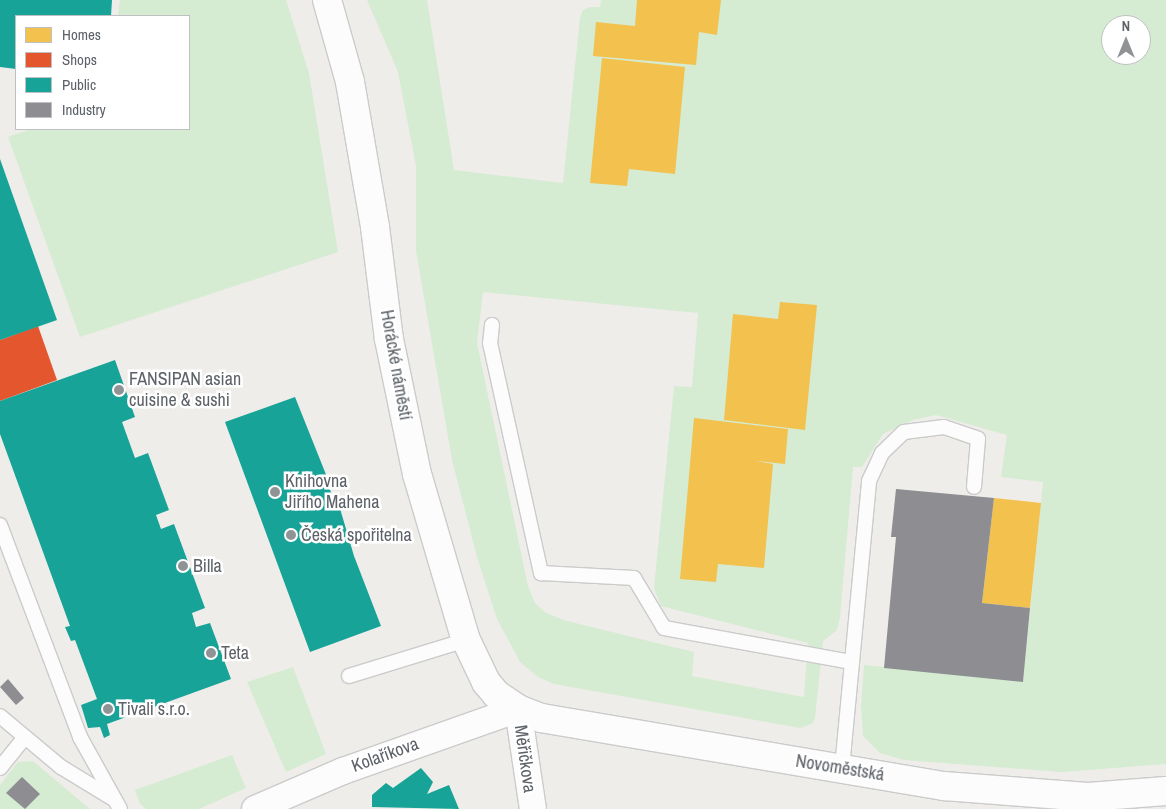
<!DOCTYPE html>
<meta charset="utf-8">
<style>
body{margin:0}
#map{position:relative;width:1166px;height:809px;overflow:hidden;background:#eeede9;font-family:"Archivo Narrow",sans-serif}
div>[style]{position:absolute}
.green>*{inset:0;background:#d5ecd2}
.homes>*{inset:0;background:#f2c14e}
.shops>*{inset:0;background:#e4572e}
.public>*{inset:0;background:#17a398}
.industry>*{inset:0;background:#8d8d92}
.roads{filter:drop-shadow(1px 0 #cbcbcb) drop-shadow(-1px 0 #cbcbcb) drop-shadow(0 1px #cbcbcb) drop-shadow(0 -1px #cbcbcb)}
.service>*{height:14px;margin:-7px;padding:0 7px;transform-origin:7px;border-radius:7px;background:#fcfcfc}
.minor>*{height:26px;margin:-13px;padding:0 13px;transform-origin:13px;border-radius:13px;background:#fcfcfc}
.tertiary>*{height:28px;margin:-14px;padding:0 14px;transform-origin:14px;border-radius:14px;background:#fcfcfc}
.dots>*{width:14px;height:14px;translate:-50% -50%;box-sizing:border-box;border:2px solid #fff;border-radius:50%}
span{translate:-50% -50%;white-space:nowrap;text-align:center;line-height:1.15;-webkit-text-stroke:5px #fff;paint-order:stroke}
.street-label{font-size:18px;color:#5d6268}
.poi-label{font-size:18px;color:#5d6268}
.left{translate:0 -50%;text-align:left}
.legend{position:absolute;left:15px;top:15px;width:175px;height:115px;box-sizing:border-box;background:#fff;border:1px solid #bec0c3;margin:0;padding:6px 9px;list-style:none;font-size:15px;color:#5d6268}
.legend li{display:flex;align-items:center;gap:10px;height:25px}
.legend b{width:25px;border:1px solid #bec0c3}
.north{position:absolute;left:1101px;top:15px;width:50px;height:50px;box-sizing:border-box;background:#fff;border:1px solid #bec0c3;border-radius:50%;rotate:0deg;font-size:14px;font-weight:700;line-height:20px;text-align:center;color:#5d6268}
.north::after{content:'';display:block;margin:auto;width:18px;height:22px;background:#909395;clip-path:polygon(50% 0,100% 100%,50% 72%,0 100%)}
</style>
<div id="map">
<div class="green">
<div style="clip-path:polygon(120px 0,286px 0,309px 73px,338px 252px,80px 337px,8px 137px,31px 129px,189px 129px,189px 16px,118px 16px)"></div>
<div style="clip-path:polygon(evenodd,367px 0,427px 0,454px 170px,563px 183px,580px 17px,583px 10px,590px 7px,600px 7px,601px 0,1166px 0,1166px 764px,1062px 772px,904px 760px,880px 753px,863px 736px,861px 706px,864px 665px,1023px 681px,1043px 482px,1001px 477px,1007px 435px,936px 415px,913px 420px,883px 434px,862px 467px,853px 467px,840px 617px,837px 630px,823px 641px,815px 718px,812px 724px,800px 728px,554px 684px,538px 677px,520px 662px,497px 619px,477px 557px,452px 460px,416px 251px,416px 166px,398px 72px,367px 0,1111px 25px,1141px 25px,1141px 55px,1111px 55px,1111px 25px,367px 0,483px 292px,698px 313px,692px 387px,674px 386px,654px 588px,661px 606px,808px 643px,804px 697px,692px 676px,694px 652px,567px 621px,546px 613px,535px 603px,528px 586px,477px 343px,483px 292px)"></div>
<div style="clip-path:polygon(293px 667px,326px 754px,286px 772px,247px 682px)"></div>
<div style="clip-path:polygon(232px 755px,246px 788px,199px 809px,146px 809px,140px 804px,135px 790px)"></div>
<div style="clip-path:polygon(33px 761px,90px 809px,0 809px,0 785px,18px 762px)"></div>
</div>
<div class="homes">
<div style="clip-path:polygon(637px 0,721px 0,717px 35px,699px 32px,696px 65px,593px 56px,596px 22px,635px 26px)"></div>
<div style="clip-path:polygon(602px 58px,685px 67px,675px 174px,629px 169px,627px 186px,590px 183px)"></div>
<div style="clip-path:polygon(780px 302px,817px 305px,805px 430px,724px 420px,733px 314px,778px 319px)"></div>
<div style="clip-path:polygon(694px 418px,788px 429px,785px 464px,756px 461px,773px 464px,764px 568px,718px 564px,716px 582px,680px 579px)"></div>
<div style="clip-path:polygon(994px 498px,1041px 503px,1030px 608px,982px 603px)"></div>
</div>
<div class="shops">
<div style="clip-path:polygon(38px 326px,57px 380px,0 401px,0 340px)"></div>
</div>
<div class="public">
<div style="clip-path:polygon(0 0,112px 0,111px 16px,16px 16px,16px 69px,0 67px)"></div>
<div style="clip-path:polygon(0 159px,57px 320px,0 340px)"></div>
<div style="clip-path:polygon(115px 360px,135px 417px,122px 422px,135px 458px,148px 453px,169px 510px,156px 515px,161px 529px,174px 524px,205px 608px,192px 613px,196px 627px,210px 623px,231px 679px,107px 724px,110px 735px,104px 738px,100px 727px,88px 728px,81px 705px,97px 699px,75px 640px,71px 641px,65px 627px,70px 626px,0 434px,0 401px)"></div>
<div style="clip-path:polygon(295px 397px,329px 482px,333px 481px,328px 484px,332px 495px,336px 495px,354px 556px,381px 626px,310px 652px,225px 422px)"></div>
<div style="clip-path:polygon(421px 768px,433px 782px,427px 794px,449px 785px,459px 809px,372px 807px,372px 795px,386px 783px,393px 788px)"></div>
</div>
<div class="industry">
<div style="clip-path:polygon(896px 489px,994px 498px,982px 603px,1030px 608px,1023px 682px,884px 668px,896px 537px,891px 537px)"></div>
<div style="clip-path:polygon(8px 679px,24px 698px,16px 705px,0 687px)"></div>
<div style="clip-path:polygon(22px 777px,40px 794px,25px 809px,6px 793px)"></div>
</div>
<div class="roads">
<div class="service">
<div style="left:492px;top:325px;width:18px;rotate:96deg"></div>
<div style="left:490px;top:343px;width:236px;rotate:77.5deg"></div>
<div style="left:541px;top:573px;width:93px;rotate:3.1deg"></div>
<div style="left:634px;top:578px;width:58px;rotate:59deg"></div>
<div style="left:664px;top:628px;width:191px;rotate:10.3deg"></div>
<div style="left:0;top:525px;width:227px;rotate:69.3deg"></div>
<div style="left:80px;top:737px;width:82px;rotate:60.9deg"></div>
<div style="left:349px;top:676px;width:122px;rotate:-17.1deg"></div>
<div style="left:0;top:716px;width:80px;rotate:39.9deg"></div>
<div style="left:61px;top:767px;width:63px;rotate:31.4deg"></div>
<div style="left:0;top:768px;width:38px;rotate:-51deg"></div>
<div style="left:842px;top:768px;width:288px;rotate:-84.6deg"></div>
<div style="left:869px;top:481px;width:31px;rotate:-65deg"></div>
<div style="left:882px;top:453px;width:30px;rotate:-44deg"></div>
<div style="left:904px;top:432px;width:40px;rotate:-7.1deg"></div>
<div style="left:944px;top:427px;width:36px;rotate:19deg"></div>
<div style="left:978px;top:439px;width:48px;rotate:94.8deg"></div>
</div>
<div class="minor">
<div style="left:255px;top:809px;width:96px;rotate:-23.4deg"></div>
<div style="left:343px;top:771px;width:186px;rotate:-19.5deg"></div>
<div style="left:518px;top:709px;width:101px;rotate:81.5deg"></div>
</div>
<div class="tertiary">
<div style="left:327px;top:0;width:85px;rotate:74.3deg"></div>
<div style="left:350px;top:82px;width:147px;rotate:80.2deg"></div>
<div style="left:375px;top:227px;width:113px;rotate:82.9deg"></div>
<div style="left:389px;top:339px;width:138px;rotate:78.3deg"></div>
<div style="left:417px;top:474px;width:173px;rotate:73.6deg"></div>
<div style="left:466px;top:640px;width:47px;rotate:64.5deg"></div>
<div style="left:486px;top:682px;width:16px;rotate:50deg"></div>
<div style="left:496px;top:694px;width:27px;rotate:34deg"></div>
<div style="left:518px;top:709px;width:25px;rotate:21deg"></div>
<div style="left:541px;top:718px;width:409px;rotate:9.6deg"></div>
<div style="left:944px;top:786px;width:144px;rotate:4.4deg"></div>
<div style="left:1088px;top:797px;width:78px;rotate:-4.4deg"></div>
</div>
</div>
<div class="dots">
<div style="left:119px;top:390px;background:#909395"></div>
<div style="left:275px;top:492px;background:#909395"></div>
<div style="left:291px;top:535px;background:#909395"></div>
<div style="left:183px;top:566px;background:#909395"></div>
<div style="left:211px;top:653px;background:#909395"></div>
<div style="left:108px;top:709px;background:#909395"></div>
</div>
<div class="street-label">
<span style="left:396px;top:365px;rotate:80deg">Horácké náměstí</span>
<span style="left:385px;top:755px;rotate:-20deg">Kolaříkova</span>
<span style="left:525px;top:759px;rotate:82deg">Měřičkova</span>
<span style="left:840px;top:768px;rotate:9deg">Novoměstská</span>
</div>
<div class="poi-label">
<span class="left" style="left:129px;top:390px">FANSIPAN asian<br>cuisine &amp; sushi</span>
<span class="left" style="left:285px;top:492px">Knihovna<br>Jiřího Mahena</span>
<span class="left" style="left:301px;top:535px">Česká spořitelna</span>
<span class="left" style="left:193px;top:566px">Billa</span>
<span class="left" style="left:221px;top:653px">Teta</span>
<span class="left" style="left:118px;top:709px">Tivali s.r.o.</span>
</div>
<ul class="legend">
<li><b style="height:14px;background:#f2c14e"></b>Homes</li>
<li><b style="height:14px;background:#e4572e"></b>Shops</li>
<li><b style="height:14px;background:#17a398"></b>Public</li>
<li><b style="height:14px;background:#8d8d92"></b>Industry</li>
</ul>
<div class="north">N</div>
</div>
